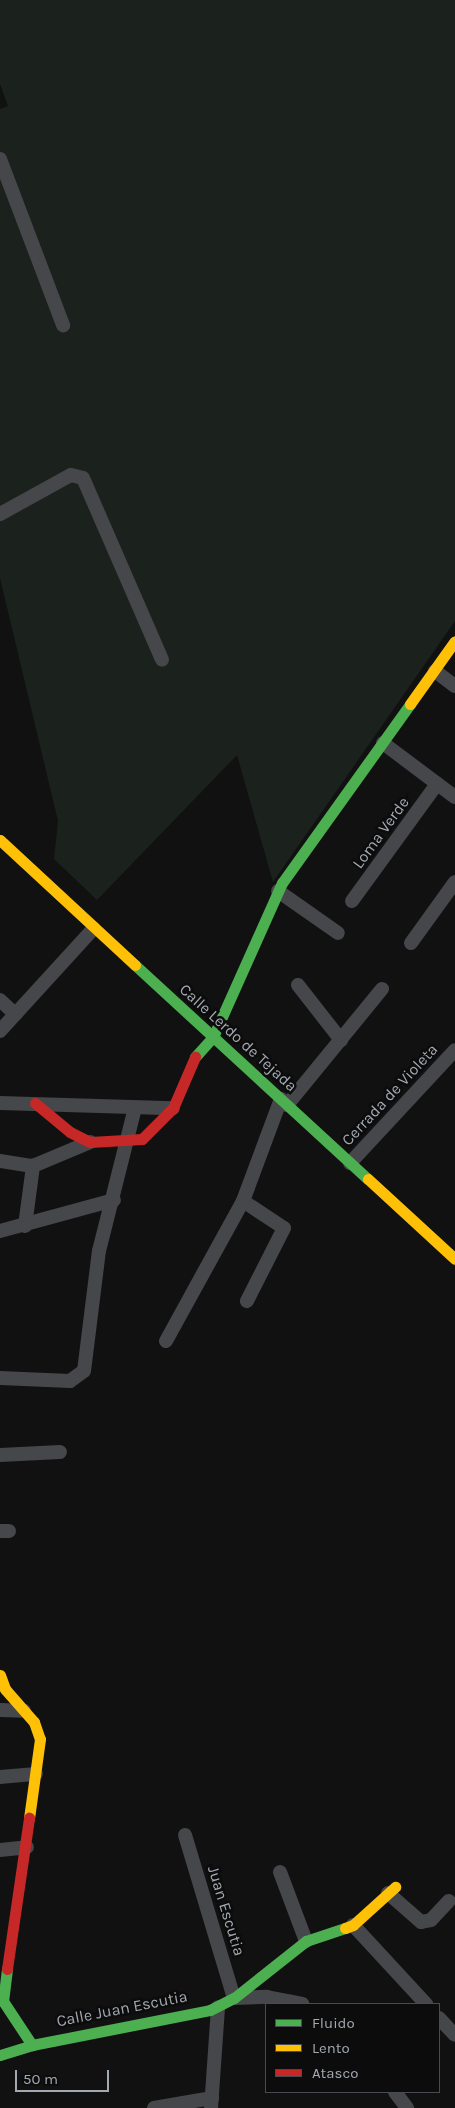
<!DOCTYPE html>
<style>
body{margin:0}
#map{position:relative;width:455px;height:2108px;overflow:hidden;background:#111112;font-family:Karla,sans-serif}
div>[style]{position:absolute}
.green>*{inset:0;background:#1b211c}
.street>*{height:14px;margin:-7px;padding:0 7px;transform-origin:7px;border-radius:7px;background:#46474a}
.fast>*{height:11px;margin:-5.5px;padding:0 5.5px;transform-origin:5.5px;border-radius:5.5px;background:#4caf50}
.slow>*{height:11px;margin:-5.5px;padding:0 5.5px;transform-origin:5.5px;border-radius:5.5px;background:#ffc107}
.jam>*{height:11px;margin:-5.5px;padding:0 5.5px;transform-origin:5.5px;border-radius:5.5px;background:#c62828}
span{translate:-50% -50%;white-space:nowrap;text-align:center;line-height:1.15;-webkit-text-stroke:5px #0c0c0d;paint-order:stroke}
.street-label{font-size:16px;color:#a3a9b1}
.legend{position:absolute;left:265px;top:2003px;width:175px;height:90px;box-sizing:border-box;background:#0c0c0d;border:1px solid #484b4f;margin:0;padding:6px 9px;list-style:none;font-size:15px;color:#a3a9b1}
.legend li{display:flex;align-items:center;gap:10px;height:25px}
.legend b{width:25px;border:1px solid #484b4f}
.scale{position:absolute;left:15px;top:2070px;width:94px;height:22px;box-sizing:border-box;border:2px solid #a3a9b1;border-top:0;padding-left:6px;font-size:15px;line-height:18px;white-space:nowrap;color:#a3a9b1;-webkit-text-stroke:4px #0c0c0d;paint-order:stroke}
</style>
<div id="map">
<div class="green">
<div style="clip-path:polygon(0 0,455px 0,455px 621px,273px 882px,237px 755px,97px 900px,54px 859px,58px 821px,0 578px,0 109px,8px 106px,0 84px)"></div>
</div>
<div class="street">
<div style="left:0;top:159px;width:178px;rotate:69.2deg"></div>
<div style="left:0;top:514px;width:81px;rotate:-28.8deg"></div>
<div style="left:71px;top:475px;width:12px;rotate:14deg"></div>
<div style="left:83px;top:478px;width:198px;rotate:66.5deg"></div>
<div style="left:435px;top:671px;width:25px;rotate:37deg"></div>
<div style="left:383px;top:743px;width:90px;rotate:36.9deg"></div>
<div style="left:278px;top:891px;width:73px;rotate:35deg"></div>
<div style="left:352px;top:901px;width:145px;rotate:-54deg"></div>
<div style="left:411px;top:943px;width:75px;rotate:-54.2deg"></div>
<div style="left:298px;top:985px;width:70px;rotate:52deg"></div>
<div style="left:0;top:1000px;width:21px;rotate:43deg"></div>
<div style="left:0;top:1031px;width:139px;rotate:-47.6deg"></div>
<div style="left:0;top:1103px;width:173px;rotate:1.7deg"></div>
<div style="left:287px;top:1105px;width:150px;rotate:-50.7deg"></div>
<div style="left:0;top:1161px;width:33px;rotate:9deg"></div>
<div style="left:33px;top:1166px;width:62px;rotate:-22.8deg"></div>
<div style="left:350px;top:1163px;width:154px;rotate:-47.1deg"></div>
<div style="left:243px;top:1201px;width:49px;rotate:33.4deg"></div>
<div style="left:284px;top:1228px;width:82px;rotate:116.9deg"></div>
<div style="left:25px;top:1226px;width:61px;rotate:-82.4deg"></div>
<div style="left:0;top:1231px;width:118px;rotate:-15.2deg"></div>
<div style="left:166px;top:1341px;width:160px;rotate:-61.2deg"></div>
<div style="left:243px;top:1201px;width:109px;rotate:-69.6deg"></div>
<div style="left:0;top:1378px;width:70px;rotate:2.5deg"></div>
<div style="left:70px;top:1381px;width:17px;rotate:-36deg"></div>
<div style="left:84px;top:1371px;width:121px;rotate:-82.9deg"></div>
<div style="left:99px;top:1251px;width:147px;rotate:-75.9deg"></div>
<div style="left:0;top:1455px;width:60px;rotate:-2.9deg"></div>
<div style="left:0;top:1531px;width:9px"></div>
<div style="left:0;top:1710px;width:24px;rotate:2deg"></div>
<div style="left:0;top:1777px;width:36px;rotate:-5deg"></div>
<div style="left:185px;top:1835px;width:170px;rotate:73.3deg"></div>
<div style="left:234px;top:1998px;width:33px;rotate:-2deg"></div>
<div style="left:267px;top:1997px;width:36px;rotate:11deg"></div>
<div style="left:0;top:1850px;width:27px;rotate:-6deg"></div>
<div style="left:280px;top:1872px;width:74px;rotate:69.4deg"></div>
<div style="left:388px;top:1893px;width:44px;rotate:41.3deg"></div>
<div style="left:421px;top:1922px;width:10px;rotate:-11deg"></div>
<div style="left:431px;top:1920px;width:26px;rotate:-47deg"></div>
<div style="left:353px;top:1925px;width:108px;rotate:47.3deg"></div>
<div style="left:439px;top:2018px;width:23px;rotate:47deg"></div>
<div style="left:395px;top:2092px;width:20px;rotate:53deg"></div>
<div style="left:154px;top:2108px;width:59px;rotate:-9.8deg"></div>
<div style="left:211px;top:2108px;width:101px;rotate:-86deg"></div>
</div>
<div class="fast">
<div style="left:135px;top:965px;width:316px;rotate:42.6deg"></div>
<div style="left:195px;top:1057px;width:27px;rotate:-48deg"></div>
<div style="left:213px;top:1037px;width:169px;rotate:-65.9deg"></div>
<div style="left:282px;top:883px;width:220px;rotate:-54.4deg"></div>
<div style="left:7px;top:1969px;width:32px;rotate:97deg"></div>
<div style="left:3px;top:2001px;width:53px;rotate:56.6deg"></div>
<div style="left:0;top:2055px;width:34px;rotate:-17deg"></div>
<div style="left:32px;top:2045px;width:181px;rotate:-11.1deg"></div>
<div style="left:210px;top:2010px;width:27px;rotate:-27deg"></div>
<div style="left:234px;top:1998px;width:92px;rotate:-38.4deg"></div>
<div style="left:306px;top:1941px;width:41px;rotate:-18.4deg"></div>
</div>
<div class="slow">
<div style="left:410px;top:704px;width:77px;rotate:-54.5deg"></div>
<div style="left:0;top:840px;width:184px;rotate:42.8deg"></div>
<div style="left:368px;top:1179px;width:118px;rotate:42.6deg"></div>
<div style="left:0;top:1675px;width:15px;rotate:70deg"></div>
<div style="left:5px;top:1689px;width:44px;rotate:48.7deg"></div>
<div style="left:34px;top:1722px;width:18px;rotate:71deg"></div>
<div style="left:40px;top:1739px;width:80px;rotate:97.9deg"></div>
<div style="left:345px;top:1928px;width:9px;rotate:-21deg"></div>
<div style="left:353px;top:1925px;width:57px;rotate:-42.1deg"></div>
</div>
<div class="jam">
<div style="left:35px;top:1103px;width:45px;rotate:39.6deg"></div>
<div style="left:70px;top:1132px;width:22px;rotate:27deg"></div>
<div style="left:90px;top:1142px;width:52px;rotate:-3.3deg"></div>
<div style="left:142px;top:1139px;width:44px;rotate:-45deg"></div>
<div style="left:173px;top:1108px;width:56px;rotate:-66.7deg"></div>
<div style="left:7px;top:1969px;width:153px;rotate:-81.7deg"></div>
</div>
<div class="street-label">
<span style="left:381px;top:833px;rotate:-54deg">Loma Verde</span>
<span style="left:238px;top:1038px;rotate:42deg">Calle Lerdo de Tejada</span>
<span style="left:390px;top:1095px;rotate:-47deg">Cerrada de Violeta</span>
<span style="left:226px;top:1911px;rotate:73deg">Juan Escutia</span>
<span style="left:122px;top:2009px;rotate:-11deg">Calle Juan Escutia</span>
</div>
<ul class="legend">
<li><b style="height:6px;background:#4caf50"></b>Fluido</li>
<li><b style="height:6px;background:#ffc107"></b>Lento</li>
<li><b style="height:6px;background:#c62828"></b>Atasco</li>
</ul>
<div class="scale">50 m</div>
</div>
